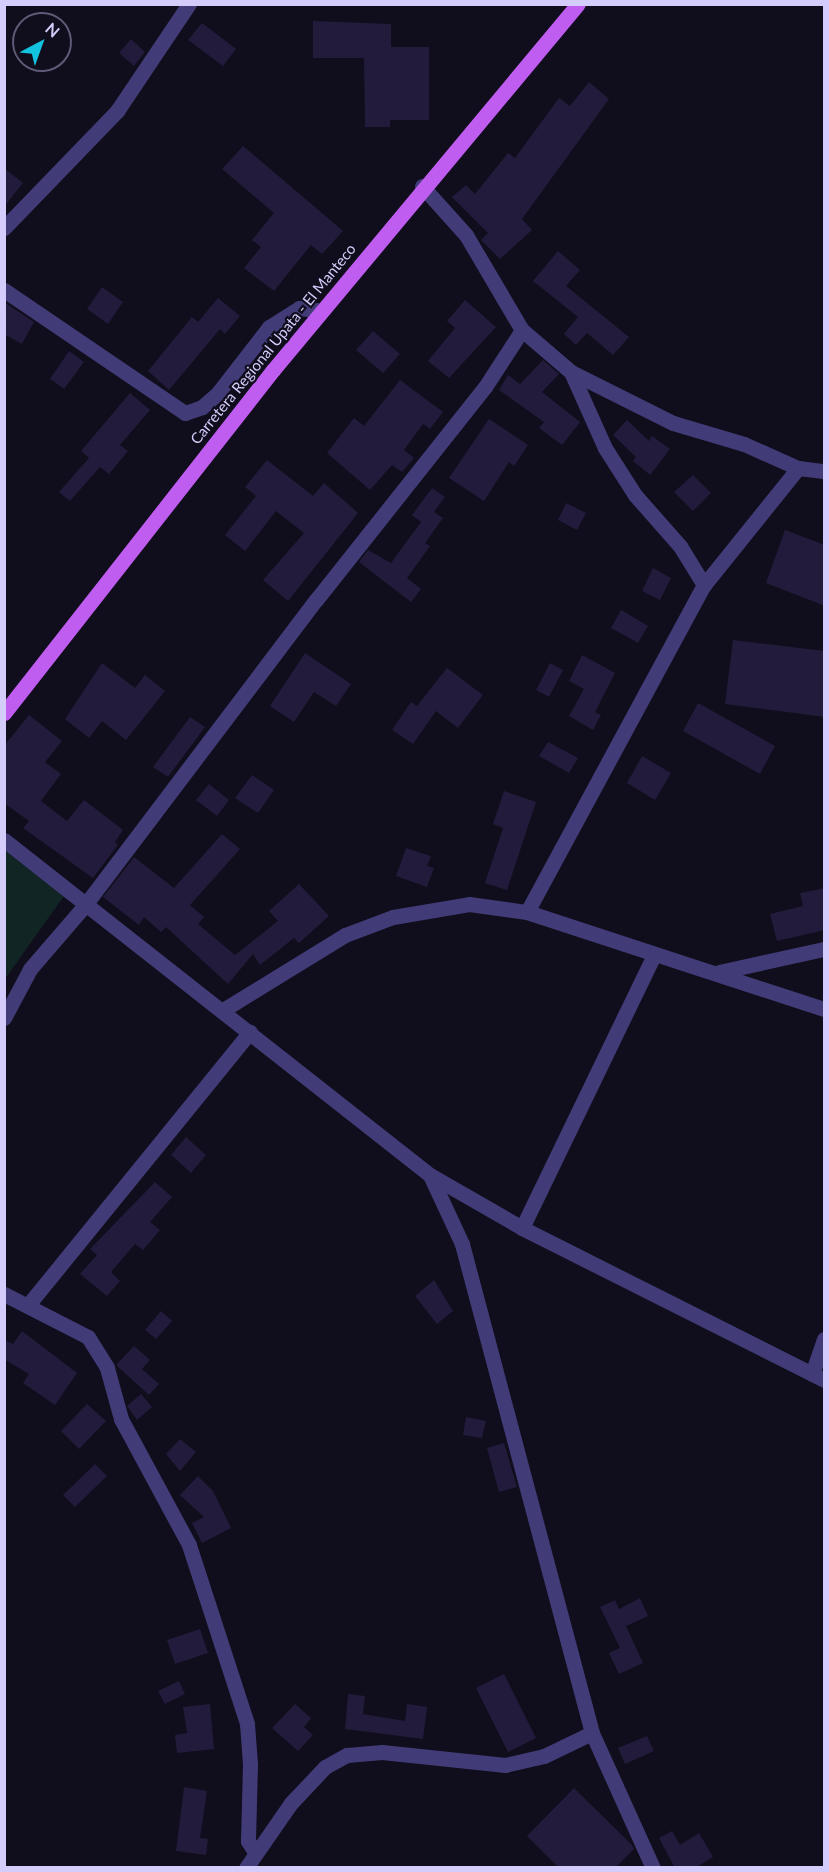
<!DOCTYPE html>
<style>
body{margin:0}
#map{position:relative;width:829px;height:1872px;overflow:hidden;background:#100d1c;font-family:Lato,sans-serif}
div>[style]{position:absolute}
.green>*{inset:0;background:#112525}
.building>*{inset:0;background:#231b3b}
.minor>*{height:15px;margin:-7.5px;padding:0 7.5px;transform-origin:7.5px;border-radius:7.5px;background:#413c77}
.primary>*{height:15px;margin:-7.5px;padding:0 7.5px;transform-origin:7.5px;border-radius:7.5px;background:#c05df1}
span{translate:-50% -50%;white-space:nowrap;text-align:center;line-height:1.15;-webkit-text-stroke:4.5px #100d1c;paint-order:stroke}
.street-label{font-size:15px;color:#d4ccfb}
.frame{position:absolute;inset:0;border:6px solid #d4ccfb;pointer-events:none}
.north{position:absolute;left:12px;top:12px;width:60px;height:60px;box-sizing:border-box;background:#100d1c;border:2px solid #5e5975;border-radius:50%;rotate:41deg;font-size:16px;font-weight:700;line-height:24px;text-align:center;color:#d4ccfb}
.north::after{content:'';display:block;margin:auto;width:21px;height:27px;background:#13c2df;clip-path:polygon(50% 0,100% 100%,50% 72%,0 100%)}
</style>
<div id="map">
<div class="green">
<div style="clip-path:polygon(5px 851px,64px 896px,5px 979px)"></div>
</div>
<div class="building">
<div style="clip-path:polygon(313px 21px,391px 24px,391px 47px,429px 47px,429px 120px,390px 120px,390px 127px,365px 127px,364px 58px,313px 58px)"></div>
<div style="clip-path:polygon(202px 23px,236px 49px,223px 66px,188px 40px)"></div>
<div style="clip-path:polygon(131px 39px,145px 52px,134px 66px,119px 53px)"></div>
<div style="clip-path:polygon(589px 82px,609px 99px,522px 219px,532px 230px,500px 259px,481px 240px,488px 233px,452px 197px,466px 185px,475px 194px,508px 153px,515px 158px,559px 98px,570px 106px)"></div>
<div style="clip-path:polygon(243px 146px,343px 231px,322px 254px,311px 245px,274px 291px,244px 268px,261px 247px,252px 240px,274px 213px,222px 169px)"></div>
<div style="clip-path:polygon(4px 168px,23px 183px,4px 207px)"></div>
<div style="clip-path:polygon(558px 251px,580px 270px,566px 286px,629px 337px,613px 355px,587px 333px,576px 345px,564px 334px,578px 317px,533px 281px)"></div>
<div style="clip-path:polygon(102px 287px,123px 302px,108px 324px,87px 309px)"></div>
<div style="clip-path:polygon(218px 298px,240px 316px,225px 334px,220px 329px,169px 390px,148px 371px,192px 317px,198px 322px)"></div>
<div style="clip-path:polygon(465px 300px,496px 327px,449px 378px,428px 361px,455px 328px,447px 321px)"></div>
<div style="clip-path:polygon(4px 302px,34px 322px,22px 344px,4px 334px)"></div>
<div style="clip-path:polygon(373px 331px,400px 354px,383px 373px,356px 350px)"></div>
<div style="clip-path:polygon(69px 351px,84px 362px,64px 389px,50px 379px)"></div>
<div style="clip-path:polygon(543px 360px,559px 374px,542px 392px,580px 422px,562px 445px,539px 428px,544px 422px,499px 390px,508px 375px,520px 384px)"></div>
<div style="clip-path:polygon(400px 380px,443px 412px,430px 429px,423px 424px,404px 450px,414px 458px,402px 472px,392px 465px,370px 490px,327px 453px,354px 418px,364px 426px)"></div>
<div style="clip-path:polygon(130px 393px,150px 410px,120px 445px,128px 451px,109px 474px,100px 467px,70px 501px,59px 492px,89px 458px,81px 451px)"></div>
<div style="clip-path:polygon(489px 419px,528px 445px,514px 466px,509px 462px,484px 501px,449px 478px)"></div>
<div style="clip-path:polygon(627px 420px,649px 441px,652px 436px,670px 449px,650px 475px,633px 461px,636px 457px,613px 435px)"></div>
<div style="clip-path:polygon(267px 460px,313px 496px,324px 483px,358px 513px,288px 601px,263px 580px,304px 533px,276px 511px,245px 551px,225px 535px,256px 496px,245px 487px)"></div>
<div style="clip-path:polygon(693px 475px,711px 493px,693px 511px,674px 492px)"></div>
<div style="clip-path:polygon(432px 488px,445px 497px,434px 512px,443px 518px,425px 543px,430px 546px,407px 578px,421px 589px,411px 602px,359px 562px,368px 550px,391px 563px,421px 522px,412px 515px)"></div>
<div style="clip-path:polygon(566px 503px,586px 513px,577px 530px,558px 520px)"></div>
<div style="clip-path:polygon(785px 530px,825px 545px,825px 606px,766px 583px)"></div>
<div style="clip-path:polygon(653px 568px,671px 578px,660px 600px,642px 591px)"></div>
<div style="clip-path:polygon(621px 610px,648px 626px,638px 643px,611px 628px)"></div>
<div style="clip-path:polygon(733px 640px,825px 651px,825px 717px,725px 704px)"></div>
<div style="clip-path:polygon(305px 653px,351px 684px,336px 706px,314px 692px,294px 722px,270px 706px)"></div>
<div style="clip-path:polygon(582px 655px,615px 673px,595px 712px,601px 715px,593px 730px,569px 716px,584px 689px,569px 681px)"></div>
<div style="clip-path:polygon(102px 663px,135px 688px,145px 675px,165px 691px,126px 740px,102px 721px,89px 738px,65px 719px)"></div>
<div style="clip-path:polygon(550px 663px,563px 670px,549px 697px,536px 690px)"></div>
<div style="clip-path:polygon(447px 668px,483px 695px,458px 728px,436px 711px,413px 744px,392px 730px,411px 702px,417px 706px)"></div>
<div style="clip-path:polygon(698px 703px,775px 746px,760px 774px,683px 731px)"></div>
<div style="clip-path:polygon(29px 715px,62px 741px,45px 762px,61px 774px,41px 801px,67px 821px,84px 800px,123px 830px,115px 842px,118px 845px,93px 878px,23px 828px,29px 821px,4px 803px,4px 746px)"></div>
<div style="clip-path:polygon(190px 717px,205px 727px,168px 777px,153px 767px)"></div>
<div style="clip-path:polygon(548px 742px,578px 758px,569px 773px,539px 756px)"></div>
<div style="clip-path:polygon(642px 756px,671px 773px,655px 800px,627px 783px)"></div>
<div style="clip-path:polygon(252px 775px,274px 790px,258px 813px,235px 798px)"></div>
<div style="clip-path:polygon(209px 784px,229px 800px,217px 816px,196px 800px)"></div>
<div style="clip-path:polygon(504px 791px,536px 802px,507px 890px,485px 883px,503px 828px,493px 824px)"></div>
<div style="clip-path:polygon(222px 834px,240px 849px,190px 905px,204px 917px,198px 924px,235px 955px,278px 921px,269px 911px,299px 884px,329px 916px,299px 943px,294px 938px,260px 965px,253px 954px,228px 984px,166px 927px,161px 932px,144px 917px,139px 925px,103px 897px,134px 857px,174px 888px)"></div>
<div style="clip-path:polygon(406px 848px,431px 856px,427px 866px,434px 868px,427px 887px,396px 876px)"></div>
<div style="clip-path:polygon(825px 888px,825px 930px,777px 941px,770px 914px,803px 906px,800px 893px)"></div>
<div style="clip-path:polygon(186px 1137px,206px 1155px,191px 1173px,171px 1155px)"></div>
<div style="clip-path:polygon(155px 1182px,172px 1197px,150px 1222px,160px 1230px,143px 1250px,135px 1244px,111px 1272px,120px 1281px,107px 1296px,80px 1274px,97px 1255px,90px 1249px)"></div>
<div style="clip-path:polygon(434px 1280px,453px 1311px,437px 1324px,415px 1296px)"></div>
<div style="clip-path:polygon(161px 1311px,172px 1321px,156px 1339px,145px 1330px)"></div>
<div style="clip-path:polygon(22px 1331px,77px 1373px,55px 1405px,23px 1383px,29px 1374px,4px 1359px,4px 1340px,13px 1344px)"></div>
<div style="clip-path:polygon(134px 1346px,150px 1360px,142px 1369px,159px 1384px,149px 1395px,116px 1365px)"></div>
<div style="clip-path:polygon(141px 1394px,152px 1407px,137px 1420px,127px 1406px)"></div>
<div style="clip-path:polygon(87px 1404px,106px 1421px,79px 1449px,61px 1431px)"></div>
<div style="clip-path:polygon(466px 1417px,486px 1421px,482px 1438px,463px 1435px)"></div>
<div style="clip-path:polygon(180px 1439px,196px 1452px,180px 1471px,166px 1454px)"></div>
<div style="clip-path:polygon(504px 1443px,517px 1487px,499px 1492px,487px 1448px)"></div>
<div style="clip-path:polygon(95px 1464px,107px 1476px,75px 1507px,63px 1495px)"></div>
<div style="clip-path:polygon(198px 1476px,213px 1491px,231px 1528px,202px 1543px,192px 1523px,204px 1517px,180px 1495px)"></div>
<div style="clip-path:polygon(640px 1598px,648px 1616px,626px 1626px,643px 1663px,619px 1674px,609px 1653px,620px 1648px,600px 1607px,615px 1600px,619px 1609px)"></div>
<div style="clip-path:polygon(200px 1629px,208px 1653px,175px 1664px,167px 1640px)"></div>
<div style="clip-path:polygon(504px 1674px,536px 1738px,508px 1752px,476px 1688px)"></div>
<div style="clip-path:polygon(179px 1681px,185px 1694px,165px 1704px,158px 1691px)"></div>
<div style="clip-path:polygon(348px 1694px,365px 1696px,363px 1714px,405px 1721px,407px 1704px,427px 1707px,423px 1739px,345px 1729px)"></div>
<div style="clip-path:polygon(210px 1704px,214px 1749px,177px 1753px,175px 1735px,187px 1733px,183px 1707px)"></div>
<div style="clip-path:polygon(295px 1704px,311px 1718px,304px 1727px,313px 1735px,298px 1751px,272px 1728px)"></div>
<div style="clip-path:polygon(647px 1736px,654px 1751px,625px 1764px,618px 1748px)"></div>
<div style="clip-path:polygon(184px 1787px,207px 1791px,200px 1838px,208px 1839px,206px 1855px,176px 1851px)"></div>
<div style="clip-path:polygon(574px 1788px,632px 1845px,634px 1849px,615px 1868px,559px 1868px,527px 1836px)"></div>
<div style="clip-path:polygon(672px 1831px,680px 1845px,699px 1833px,713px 1857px,695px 1868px,675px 1868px,659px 1838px)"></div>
</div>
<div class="minor">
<div style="left:422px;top:186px;width:66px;rotate:48.1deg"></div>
<div style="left:466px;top:235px;width:110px;rotate:59.5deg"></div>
<div style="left:522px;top:330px;width:65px;rotate:40.6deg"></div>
<div style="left:571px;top:372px;width:83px;rotate:65.9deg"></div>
<div style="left:605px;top:448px;width:56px;rotate:57.4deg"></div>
<div style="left:635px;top:495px;width:68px;rotate:48.6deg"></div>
<div style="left:680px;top:546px;width:46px;rotate:58.4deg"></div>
<div style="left:4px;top:228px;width:163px;rotate:-46deg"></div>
<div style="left:117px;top:111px;width:129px;rotate:-56.1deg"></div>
<div style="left:4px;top:290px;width:219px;rotate:34.2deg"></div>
<div style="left:185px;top:413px;width:18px;rotate:-19deg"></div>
<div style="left:202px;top:407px;width:20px;rotate:-41deg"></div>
<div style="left:217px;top:394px;width:85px;rotate:-52.2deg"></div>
<div style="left:269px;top:327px;width:36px;rotate:-32deg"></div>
<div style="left:299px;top:308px;width:23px;rotate:7deg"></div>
<div style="left:571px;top:372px;width:114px;rotate:26.6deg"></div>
<div style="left:673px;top:423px;width:74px;rotate:16.5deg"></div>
<div style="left:744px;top:444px;width:59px;rotate:24deg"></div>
<div style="left:798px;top:468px;width:26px;rotate:7deg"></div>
<div style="left:4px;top:840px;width:542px;rotate:38.18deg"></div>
<div style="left:430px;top:1175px;width:106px;rotate:29.9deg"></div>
<div style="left:522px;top:1228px;width:338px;rotate:26.7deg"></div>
<div style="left:527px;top:912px;width:372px;rotate:-61.6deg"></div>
<div style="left:704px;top:585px;width:150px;rotate:-51.2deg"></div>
<div style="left:719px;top:972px;width:107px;rotate:-12.4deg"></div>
<div style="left:223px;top:1010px;width:143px;rotate:-31.6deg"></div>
<div style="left:345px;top:935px;width:51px;rotate:-20.6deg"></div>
<div style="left:393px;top:917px;width:77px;rotate:-9.7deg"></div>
<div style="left:469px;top:904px;width:59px;rotate:7.9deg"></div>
<div style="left:527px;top:912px;width:312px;rotate:18.1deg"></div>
<div style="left:4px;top:1018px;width:55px;rotate:-62deg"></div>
<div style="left:30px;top:969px;width:84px;rotate:-49.3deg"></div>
<div style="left:85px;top:905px;width:383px;rotate:-52.9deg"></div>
<div style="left:316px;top:600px;width:272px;rotate:-51.6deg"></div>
<div style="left:485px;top:387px;width:68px;rotate:-57deg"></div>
<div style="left:430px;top:1175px;width:76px;rotate:65.1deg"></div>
<div style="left:462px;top:1244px;width:506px;rotate:75.11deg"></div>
<div style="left:592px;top:1733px;width:148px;rotate:65.7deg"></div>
<div style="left:522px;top:1228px;width:303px;rotate:-64.2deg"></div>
<div style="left:4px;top:1294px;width:94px;rotate:27.1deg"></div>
<div style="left:88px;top:1337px;width:36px;rotate:58deg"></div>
<div style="left:107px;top:1368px;width:53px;rotate:74.6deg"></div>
<div style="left:121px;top:1419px;width:143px;rotate:61.6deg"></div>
<div style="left:189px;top:1545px;width:188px;rotate:72deg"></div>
<div style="left:247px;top:1724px;width:40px;rotate:85.7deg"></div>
<div style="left:250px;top:1764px;width:77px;rotate:91.5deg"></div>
<div style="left:248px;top:1841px;width:13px;rotate:58deg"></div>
<div style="left:28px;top:1305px;width:352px;rotate:-50.9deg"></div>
<div style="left:812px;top:1374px;width:37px;rotate:-71deg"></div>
<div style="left:246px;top:1868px;width:79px;rotate:-55.3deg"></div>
<div style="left:291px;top:1803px;width:50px;rotate:-46.6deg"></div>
<div style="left:325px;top:1767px;width:25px;rotate:-29deg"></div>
<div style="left:347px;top:1755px;width:35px;rotate:-5deg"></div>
<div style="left:382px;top:1752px;width:124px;rotate:6deg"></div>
<div style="left:505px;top:1765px;width:40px;rotate:-13deg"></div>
<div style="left:544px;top:1756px;width:53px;rotate:-25.6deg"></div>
</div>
<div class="primary">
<div style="left:4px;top:713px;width:436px;rotate:-51.9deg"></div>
<div style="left:273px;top:370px;width:476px;rotate:-50.2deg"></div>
</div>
<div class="street-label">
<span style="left:273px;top:344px;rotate:-51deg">Carretera Regional Upata - El Manteco</span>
</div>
<div class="frame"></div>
<div class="north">N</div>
</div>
